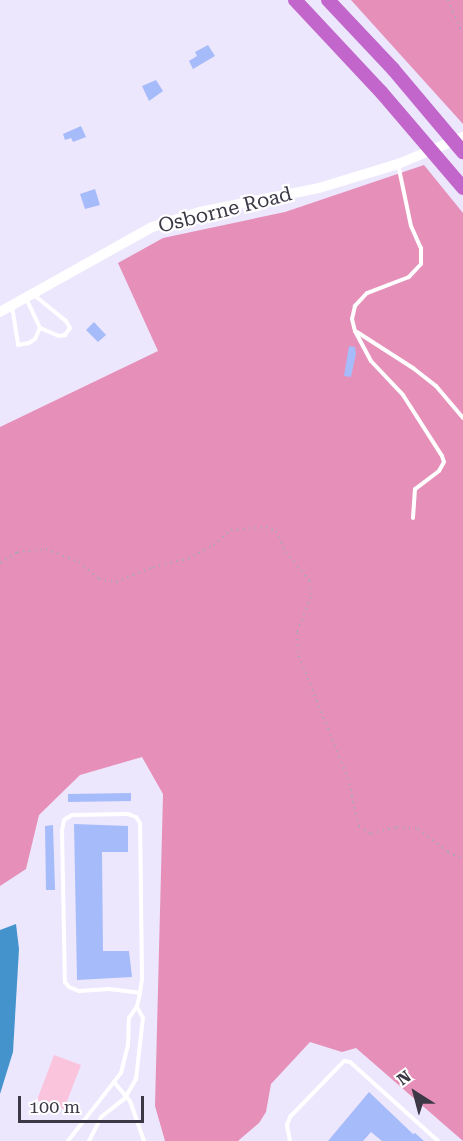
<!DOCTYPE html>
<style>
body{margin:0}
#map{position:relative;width:463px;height:1141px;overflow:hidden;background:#ede7fd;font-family:"Roboto Serif",serif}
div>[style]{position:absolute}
.green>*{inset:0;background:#fac4dd}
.forest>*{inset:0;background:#e68fb9}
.water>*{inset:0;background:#4593cd}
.building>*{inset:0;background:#a6bbfa}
.path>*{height:1.5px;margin-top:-0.75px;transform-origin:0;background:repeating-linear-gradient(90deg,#aaa5b8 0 1.5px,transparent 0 6px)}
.lane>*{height:4px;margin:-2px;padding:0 2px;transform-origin:2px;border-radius:2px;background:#fff}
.secondary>*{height:10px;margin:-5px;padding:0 5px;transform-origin:5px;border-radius:5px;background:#fff}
.highway>*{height:14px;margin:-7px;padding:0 7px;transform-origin:7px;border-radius:7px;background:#c266cc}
span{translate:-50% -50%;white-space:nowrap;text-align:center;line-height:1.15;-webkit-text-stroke:4.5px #fff;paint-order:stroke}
.street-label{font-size:20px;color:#3c3846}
.north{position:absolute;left:385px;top:1063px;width:60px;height:60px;-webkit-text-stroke:4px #fff;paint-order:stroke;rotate:324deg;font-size:16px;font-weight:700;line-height:24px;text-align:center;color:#3c3846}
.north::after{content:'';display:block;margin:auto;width:21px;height:27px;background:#3c3846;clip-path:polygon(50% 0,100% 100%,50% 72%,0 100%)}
.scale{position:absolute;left:18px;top:1096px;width:126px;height:27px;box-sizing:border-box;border:3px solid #3c3846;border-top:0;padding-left:8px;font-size:18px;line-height:21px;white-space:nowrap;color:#3c3846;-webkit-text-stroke:4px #fff;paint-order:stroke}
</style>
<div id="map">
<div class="green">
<div style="clip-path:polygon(54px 1055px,81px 1065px,64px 1109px,37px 1100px)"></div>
</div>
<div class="forest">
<div style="clip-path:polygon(351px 0,463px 0,463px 124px)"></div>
<div style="clip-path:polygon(424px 165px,463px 213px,463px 1141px,356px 1048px,342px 1052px,310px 1042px,271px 1084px,266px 1112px,259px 1123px,238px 1141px,165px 1141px,155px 1106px,163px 794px,142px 757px,80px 775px,39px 815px,26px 869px,0 886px,0 427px,158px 351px,118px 263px,163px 238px,285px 212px)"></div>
</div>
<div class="water">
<div style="clip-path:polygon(16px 924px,19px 949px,13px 1052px,0 1094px,0 930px)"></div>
</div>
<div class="building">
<div style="clip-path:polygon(208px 45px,215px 56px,193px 69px,189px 61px,197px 56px,195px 52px)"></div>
<div style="clip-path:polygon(156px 80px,163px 91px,149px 101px,142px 86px)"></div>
<div style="clip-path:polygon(81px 126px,86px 137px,73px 142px,71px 138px,65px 140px,63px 134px)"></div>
<div style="clip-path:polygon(95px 189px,100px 205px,85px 209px,80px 194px)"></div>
<div style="clip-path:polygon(94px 322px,106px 335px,98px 342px,86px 330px)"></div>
<div style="clip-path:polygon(349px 346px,355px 347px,356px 354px,351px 377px,344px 376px)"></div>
<div style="clip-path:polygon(131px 793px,131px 801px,68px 802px,68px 794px)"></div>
<div style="clip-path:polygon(74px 824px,128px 826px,128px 852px,102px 852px,103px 951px,129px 951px,132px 977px,77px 980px)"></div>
<div style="clip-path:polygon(53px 825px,55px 890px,46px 890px,45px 826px)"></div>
<div style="clip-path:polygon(369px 1092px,413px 1134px,415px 1133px,424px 1141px,382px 1141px,371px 1132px,363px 1141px,328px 1141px)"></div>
</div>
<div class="path">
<div style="left:448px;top:0;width:36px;rotate:66deg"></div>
<div style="left:0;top:563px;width:20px;rotate:-33deg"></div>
<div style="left:17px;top:552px;width:29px;rotate:-6deg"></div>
<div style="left:46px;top:549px;width:35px;rotate:22deg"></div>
<div style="left:79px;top:562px;width:26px;rotate:40deg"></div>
<div style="left:99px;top:579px;width:17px;rotate:10deg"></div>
<div style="left:116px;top:582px;width:40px;rotate:-22deg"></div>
<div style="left:153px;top:567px;width:36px;rotate:-13deg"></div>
<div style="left:188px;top:559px;width:29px;rotate:-29deg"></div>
<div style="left:213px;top:545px;width:23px;rotate:-40deg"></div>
<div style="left:231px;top:530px;width:35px;rotate:-5deg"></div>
<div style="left:266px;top:527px;width:11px;rotate:22deg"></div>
<div style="left:276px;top:531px;width:23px;rotate:65deg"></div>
<div style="left:286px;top:552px;width:38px;rotate:50deg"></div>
<div style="left:310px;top:581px;width:16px;rotate:86deg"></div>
<div style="left:311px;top:597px;width:39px;rotate:111deg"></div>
<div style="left:297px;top:633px;width:23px;rotate:85deg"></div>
<div style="left:299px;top:656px;width:131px;rotate:68.1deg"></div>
<div style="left:348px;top:778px;width:49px;rotate:77.1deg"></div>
<div style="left:359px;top:826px;width:14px;rotate:34deg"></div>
<div style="left:371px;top:834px;width:27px;rotate:-15deg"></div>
<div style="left:397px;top:827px;width:21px;rotate:5deg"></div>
<div style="left:418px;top:829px;width:38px;rotate:37deg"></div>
<div style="left:448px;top:852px;width:17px;rotate:25deg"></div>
</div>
<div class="lane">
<div style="left:398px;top:164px;width:63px;rotate:78.2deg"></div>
<div style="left:411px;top:226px;width:24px;rotate:66deg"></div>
<div style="left:421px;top:248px;width:16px;rotate:90deg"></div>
<div style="left:421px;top:264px;width:18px;rotate:133deg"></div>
<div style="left:409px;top:277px;width:45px;rotate:159.1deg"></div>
<div style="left:367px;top:293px;width:18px;rotate:133deg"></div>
<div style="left:355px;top:306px;width:13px;rotate:103deg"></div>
<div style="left:352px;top:319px;width:12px;rotate:76deg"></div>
<div style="left:355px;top:331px;width:34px;rotate:62deg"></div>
<div style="left:371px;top:361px;width:47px;rotate:46.7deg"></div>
<div style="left:403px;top:395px;width:72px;rotate:57.4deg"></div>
<div style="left:442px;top:456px;width:6px;rotate:72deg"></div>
<div style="left:444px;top:462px;width:10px;rotate:119deg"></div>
<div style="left:439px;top:471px;width:30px;rotate:143deg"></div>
<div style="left:415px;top:489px;width:29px;rotate:94deg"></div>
<div style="left:34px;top:295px;width:41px;rotate:39.1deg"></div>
<div style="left:66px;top:321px;width:8px;rotate:60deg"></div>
<div style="left:70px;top:328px;width:9px;rotate:126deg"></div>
<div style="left:65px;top:335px;width:6px;rotate:171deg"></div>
<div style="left:59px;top:336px;width:21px;rotate:-157deg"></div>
<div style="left:12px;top:306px;width:39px;rotate:81deg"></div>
<div style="left:18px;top:345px;width:11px;rotate:-10deg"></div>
<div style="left:29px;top:343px;width:7px;rotate:-34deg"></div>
<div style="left:35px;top:339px;width:12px;rotate:-66deg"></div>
<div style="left:40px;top:328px;width:33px;rotate:-115deg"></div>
<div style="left:357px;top:332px;width:67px;rotate:32.7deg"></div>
<div style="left:413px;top:368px;width:29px;rotate:38deg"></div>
<div style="left:436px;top:386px;width:42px;rotate:49.8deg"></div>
<div style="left:114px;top:1082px;width:25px;rotate:50deg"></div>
<div style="left:130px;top:1101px;width:42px;rotate:70.7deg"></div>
<div style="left:68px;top:1141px;width:86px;rotate:-52.1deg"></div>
<div style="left:121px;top:1073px;width:29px;rotate:-76deg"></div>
<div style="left:128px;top:1045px;width:27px;rotate:-88deg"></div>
<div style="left:129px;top:1018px;width:14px;rotate:-56deg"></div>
<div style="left:137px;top:1006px;width:13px;rotate:-77deg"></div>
<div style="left:140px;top:993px;width:14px;rotate:-82deg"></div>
<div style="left:142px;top:979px;width:156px;rotate:-90.7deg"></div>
<div style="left:140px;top:823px;width:7px;rotate:-124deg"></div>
<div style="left:136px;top:817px;width:9px;rotate:-159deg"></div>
<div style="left:128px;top:814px;width:56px;rotate:179deg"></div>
<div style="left:72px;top:815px;width:9px;rotate:148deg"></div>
<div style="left:64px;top:820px;width:10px;rotate:101deg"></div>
<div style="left:62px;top:830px;width:152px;rotate:88.9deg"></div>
<div style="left:65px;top:982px;width:6px;rotate:51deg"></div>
<div style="left:69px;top:987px;width:11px;rotate:22deg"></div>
<div style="left:79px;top:991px;width:30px;rotate:-4deg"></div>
<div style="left:109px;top:989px;width:31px;rotate:7deg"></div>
<div style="left:89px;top:1141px;width:27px;rotate:-63deg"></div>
<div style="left:101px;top:1117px;width:31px;rotate:-38deg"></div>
<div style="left:125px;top:1098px;width:22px;rotate:-60deg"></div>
<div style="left:136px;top:1079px;width:61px;rotate:-83.5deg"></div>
<div style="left:143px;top:1018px;width:13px;rotate:-119deg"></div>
<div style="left:290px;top:1141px;width:16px;rotate:-101deg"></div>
<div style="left:287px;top:1125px;width:9px;rotate:-69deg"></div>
<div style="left:290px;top:1117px;width:78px;rotate:-46deg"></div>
<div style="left:344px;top:1061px;width:6px;rotate:9deg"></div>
<div style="left:350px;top:1062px;width:118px;rotate:41.9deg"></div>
</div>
<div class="secondary">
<div style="left:0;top:312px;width:174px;rotate:-29.2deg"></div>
<div style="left:152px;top:227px;width:50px;rotate:-17.4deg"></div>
<div style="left:200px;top:212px;width:121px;rotate:-11.4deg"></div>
<div style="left:319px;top:188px;width:83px;rotate:-16.9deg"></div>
<div style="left:398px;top:164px;width:70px;rotate:-22.6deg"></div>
</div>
<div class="highway">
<div style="left:295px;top:0;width:127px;rotate:46.9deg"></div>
<div style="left:382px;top:93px;width:125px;rotate:49.5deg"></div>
<div style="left:328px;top:0;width:95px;rotate:46.7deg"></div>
<div style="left:393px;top:69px;width:109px;rotate:49.9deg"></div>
</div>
<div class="street-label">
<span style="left:225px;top:210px;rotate:-14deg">Osborne Road</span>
</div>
<div class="north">N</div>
<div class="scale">100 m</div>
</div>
